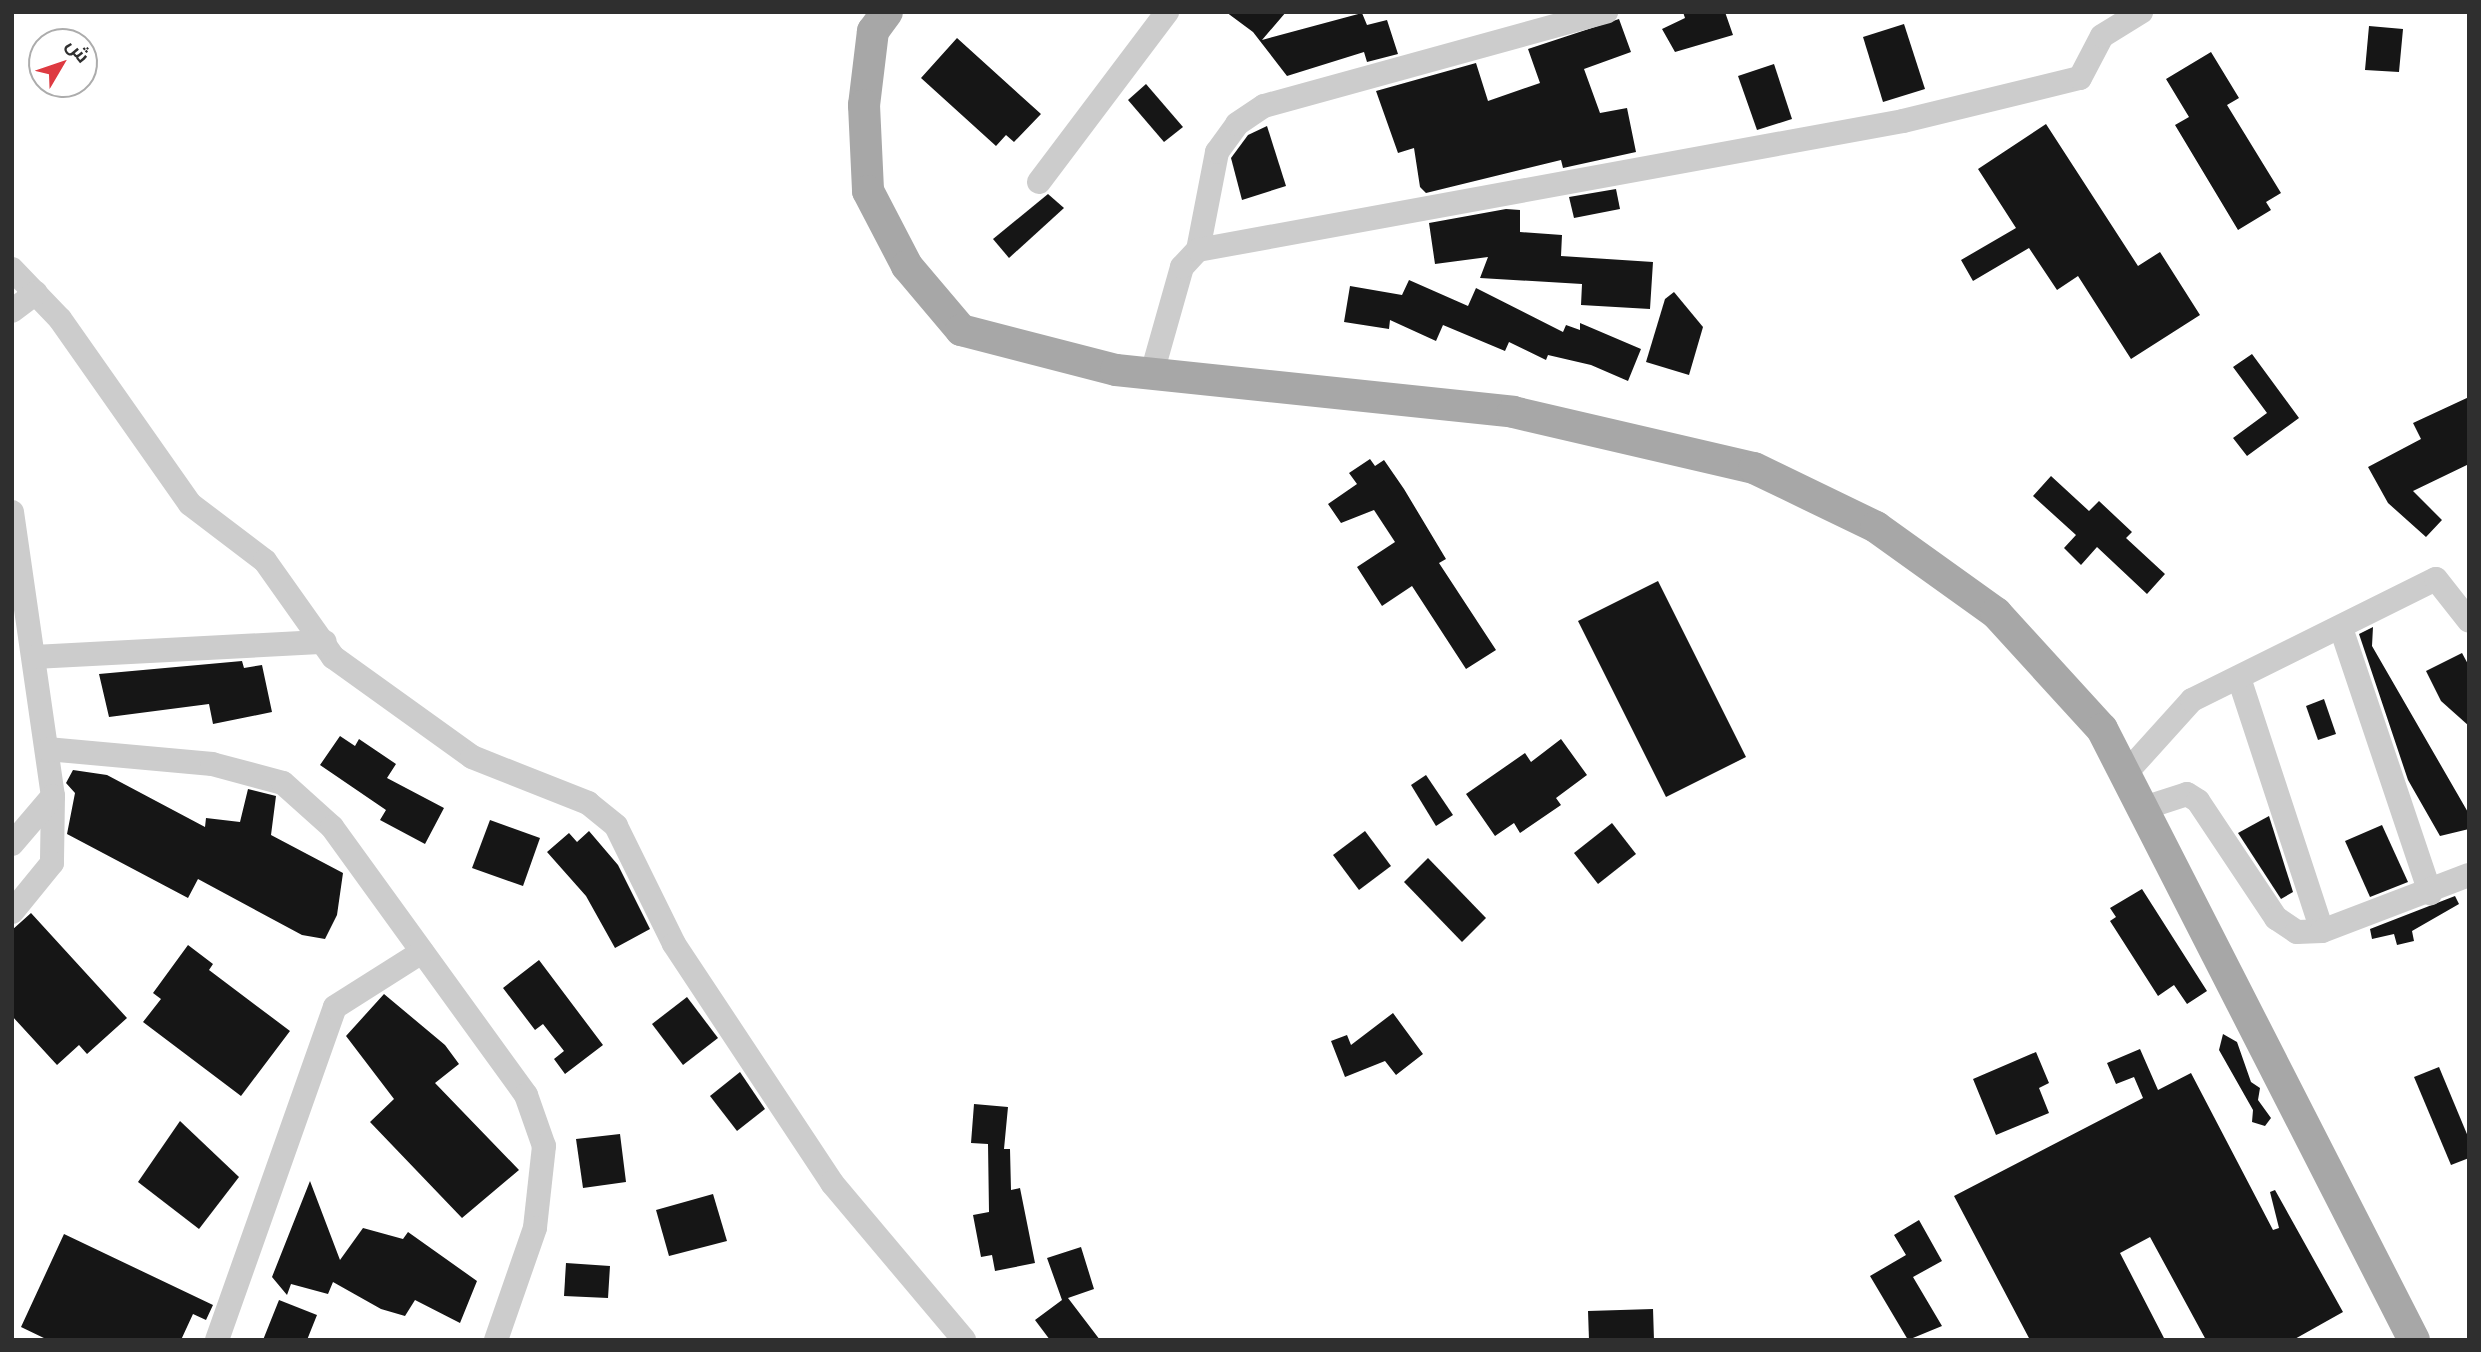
<!DOCTYPE html>
<meta charset="utf-8">
<style>
body{margin:0}
#map{position:relative;width:2481px;height:1352px;overflow:hidden;background:#fff;font-family:"Fira Sans",Cairo,sans-serif}
div>[style]{position:absolute}
.building>*{inset:0;background:#161616}
.minor>*{height:24px;margin:-12px;padding:0 12px;transform-origin:12px;border-radius:12px;background:#ccc}
.major>*{height:32px;margin:-16px;padding:0 16px;transform-origin:16px;border-radius:16px;background:#a7a7a7}
span{translate:-50% -50%;white-space:nowrap;text-align:center;line-height:1.15;-webkit-text-stroke:7px #fff;paint-order:stroke}
.frame{position:absolute;inset:0;border:14px solid #2f2f2f;pointer-events:none}
.north{position:absolute;left:28px;top:28px;width:70px;height:70px;box-sizing:border-box;background:#fff;border:2px solid #acacac;border-radius:50%;rotate:51deg;font-size:19px;font-weight:700;line-height:28px;text-align:center;color:#2f2f2f}
.north::after{content:'';display:block;margin:auto;width:24px;height:32px;background:#de3a41;clip-path:polygon(50% 0,100% 100%,50% 72%,0 100%)}
</style>
<div id="map">
<div class="building">
<div style="clip-path:polygon(1226px 12px,1286px 12px,1262px 40px,1362px 13px,1367px 25px,1387px 20px,1398px 54px,1367px 62px,1364px 52px,1287px 76px,1253px 32px)"></div>
<div style="clip-path:polygon(1683px 12px,1725px 12px,1733px 35px,1675px 52px,1662px 29px,1685px 18px)"></div>
<div style="clip-path:polygon(1619px 19px,1631px 52px,1584px 69px,1600px 113px,1627px 108px,1636px 152px,1563px 168px,1561px 160px,1426px 193px,1420px 187px,1414px 148px,1398px 153px,1376px 91px,1476px 63px,1488px 101px,1540px 83px,1528px 49px)"></div>
<div style="clip-path:polygon(1904px 24px,1925px 89px,1883px 102px,1863px 37px)"></div>
<div style="clip-path:polygon(2369px 26px,2403px 29px,2399px 72px,2365px 70px)"></div>
<div style="clip-path:polygon(957px 38px,1041px 114px,1014px 142px,1006px 135px,996px 146px,921px 78px)"></div>
<div style="clip-path:polygon(2211px 52px,2239px 98px,2227px 105px,2281px 193px,2266px 202px,2271px 210px,2238px 230px,2175px 125px,2189px 117px,2166px 79px)"></div>
<div style="clip-path:polygon(1774px 64px,1792px 119px,1757px 130px,1738px 76px)"></div>
<div style="clip-path:polygon(1146px 84px,1183px 127px,1164px 142px,1128px 100px)"></div>
<div style="clip-path:polygon(2046px 124px,2138px 266px,2160px 252px,2200px 315px,2131px 359px,2078px 276px,2057px 290px,2029px 248px,1973px 281px,1961px 260px,2016px 228px,1978px 169px)"></div>
<div style="clip-path:polygon(1267px 126px,1286px 186px,1242px 200px,1231px 158px,1248px 135px)"></div>
<div style="clip-path:polygon(1616px 189px,1620px 209px,1574px 218px,1569px 197px)"></div>
<div style="clip-path:polygon(1048px 194px,1064px 208px,1009px 258px,993px 239px)"></div>
<div style="clip-path:polygon(1506px 209px,1520px 210px,1520px 232px,1562px 235px,1561px 256px,1653px 262px,1650px 309px,1581px 305px,1582px 284px,1480px 278px,1488px 257px,1435px 264px,1429px 223px)"></div>
<div style="clip-path:polygon(1409px 280px,1468px 306px,1476px 288px,1563px 332px,1566px 325px,1580px 330px,1580px 323px,1641px 349px,1628px 381px,1591px 365px,1548px 355px,1546px 360px,1509px 342px,1505px 351px,1443px 325px,1436px 341px,1390px 320px,1389px 329px,1344px 322px,1350px 286px,1402px 295px)"></div>
<div style="clip-path:polygon(1674px 292px,1703px 327px,1689px 375px,1646px 362px,1665px 299px)"></div>
<div style="clip-path:polygon(2252px 354px,2299px 418px,2247px 456px,2233px 438px,2267px 413px,2233px 367px)"></div>
<div style="clip-path:polygon(2469px 397px,2469px 464px,2413px 491px,2442px 520px,2426px 537px,2388px 503px,2368px 467px,2421px 439px,2413px 423px)"></div>
<div style="clip-path:polygon(1370px 459px,1375px 466px,1384px 460px,1404px 489px,1446px 559px,1439px 563px,1496px 650px,1466px 669px,1412px 586px,1382px 606px,1357px 567px,1395px 542px,1374px 510px,1341px 523px,1328px 504px,1357px 484px,1349px 473px)"></div>
<div style="clip-path:polygon(2051px 476px,2089px 511px,2099px 501px,2132px 532px,2126px 538px,2165px 574px,2147px 594px,2097px 547px,2081px 565px,2064px 548px,2076px 535px,2033px 496px)"></div>
<div style="clip-path:polygon(1658px 581px,1746px 757px,1666px 797px,1578px 621px)"></div>
<div style="clip-path:polygon(2373px 627px,2372px 646px,2469px 814px,2469px 829px,2440px 836px,2408px 780px,2359px 634px)"></div>
<div style="clip-path:polygon(2462px 653px,2469px 666px,2469px 726px,2441px 701px,2426px 671px)"></div>
<div style="clip-path:polygon(242px 661px,244px 668px,262px 665px,272px 712px,213px 724px,209px 704px,109px 717px,99px 674px)"></div>
<div style="clip-path:polygon(2324px 699px,2336px 734px,2318px 740px,2306px 706px)"></div>
<div style="clip-path:polygon(340px 736px,355px 746px,359px 739px,396px 764px,387px 778px,444px 808px,425px 844px,380px 820px,386px 810px,320px 765px)"></div>
<div style="clip-path:polygon(1561px 739px,1587px 775px,1556px 798px,1561px 805px,1520px 833px,1514px 823px,1495px 836px,1466px 794px,1525px 753px,1531px 762px)"></div>
<div style="clip-path:polygon(73px 770px,107px 775px,205px 827px,206px 818px,240px 822px,248px 789px,276px 796px,271px 835px,343px 873px,337px 915px,325px 939px,302px 935px,198px 879px,188px 898px,67px 834px,75px 793px,66px 783px)"></div>
<div style="clip-path:polygon(1426px 775px,1453px 815px,1436px 826px,1411px 785px)"></div>
<div style="clip-path:polygon(2269px 816px,2293px 892px,2281px 899px,2238px 833px)"></div>
<div style="clip-path:polygon(490px 820px,540px 838px,523px 886px,472px 868px)"></div>
<div style="clip-path:polygon(1612px 823px,1636px 854px,1598px 884px,1574px 853px)"></div>
<div style="clip-path:polygon(2382px 825px,2408px 882px,2370px 897px,2345px 841px)"></div>
<div style="clip-path:polygon(589px 831px,618px 865px,650px 929px,615px 948px,586px 896px,547px 852px,569px 833px,577px 842px)"></div>
<div style="clip-path:polygon(1365px 831px,1391px 866px,1359px 890px,1333px 855px)"></div>
<div style="clip-path:polygon(1428px 858px,1486px 918px,1462px 942px,1404px 882px)"></div>
<div style="clip-path:polygon(2142px 889px,2207px 991px,2187px 1004px,2174px 985px,2158px 996px,2110px 921px,2116px 917px,2110px 908px)"></div>
<div style="clip-path:polygon(2455px 896px,2459px 904px,2412px 931px,2414px 941px,2397px 945px,2394px 934px,2372px 939px,2370px 929px)"></div>
<div style="clip-path:polygon(31px 913px,127px 1018px,87px 1054px,79px 1045px,57px 1065px,12px 1016px,12px 930px)"></div>
<div style="clip-path:polygon(188px 945px,213px 964px,209px 970px,290px 1031px,241px 1096px,143px 1022px,161px 999px,153px 993px)"></div>
<div style="clip-path:polygon(539px 960px,603px 1045px,565px 1074px,554px 1059px,564px 1051px,543px 1024px,535px 1030px,503px 988px)"></div>
<div style="clip-path:polygon(384px 994px,445px 1045px,459px 1064px,435px 1083px,519px 1170px,462px 1218px,370px 1122px,394px 1099px,346px 1036px)"></div>
<div style="clip-path:polygon(687px 997px,718px 1038px,683px 1065px,652px 1024px)"></div>
<div style="clip-path:polygon(1393px 1013px,1423px 1054px,1396px 1075px,1385px 1061px,1345px 1077px,1331px 1041px,1347px 1035px,1351px 1045px)"></div>
<div style="clip-path:polygon(2223px 1034px,2237px 1042px,2251px 1082px,2260px 1088px,2258px 1100px,2271px 1118px,2265px 1126px,2252px 1122px,2253px 1110px,2219px 1050px)"></div>
<div style="clip-path:polygon(2140px 1049px,2158px 1090px,2191px 1073px,2273px 1230px,2279px 1228px,2270px 1192px,2275px 1190px,2343px 1312px,2293px 1340px,2206px 1340px,2150px 1237px,2120px 1253px,2165px 1340px,2030px 1340px,1954px 1196px,2143px 1098px,2134px 1077px,2116px 1084px,2107px 1063px)"></div>
<div style="clip-path:polygon(2036px 1052px,2049px 1083px,2039px 1088px,2049px 1113px,1996px 1135px,1973px 1079px)"></div>
<div style="clip-path:polygon(2439px 1067px,2469px 1139px,2469px 1158px,2451px 1165px,2414px 1077px)"></div>
<div style="clip-path:polygon(740px 1072px,765px 1109px,737px 1131px,710px 1096px)"></div>
<div style="clip-path:polygon(974px 1104px,1008px 1107px,1004px 1149px,1010px 1149px,1011px 1190px,1020px 1188px,1035px 1263px,995px 1271px,992px 1255px,981px 1257px,973px 1215px,989px 1212px,988px 1144px,971px 1143px)"></div>
<div style="clip-path:polygon(180px 1121px,239px 1177px,199px 1229px,138px 1182px)"></div>
<div style="clip-path:polygon(620px 1134px,626px 1182px,583px 1188px,576px 1139px)"></div>
<div style="clip-path:polygon(310px 1181px,340px 1260px,363px 1228px,403px 1239px,408px 1232px,477px 1281px,460px 1323px,415px 1300px,405px 1316px,381px 1309px,333px 1282px,328px 1294px,291px 1284px,287px 1295px,272px 1277px)"></div>
<div style="clip-path:polygon(713px 1194px,727px 1241px,669px 1256px,656px 1210px)"></div>
<div style="clip-path:polygon(1919px 1220px,1942px 1261px,1913px 1277px,1942px 1326px,1908px 1340px,1870px 1276px,1906px 1255px,1894px 1235px)"></div>
<div style="clip-path:polygon(64px 1234px,213px 1305px,206px 1320px,193px 1314px,181px 1340px,48px 1340px,21px 1327px)"></div>
<div style="clip-path:polygon(1081px 1247px,1094px 1289px,1068px 1298px,1100px 1340px,1050px 1340px,1035px 1320px,1062px 1300px,1047px 1258px)"></div>
<div style="clip-path:polygon(566px 1263px,610px 1266px,608px 1298px,564px 1296px)"></div>
<div style="clip-path:polygon(279px 1300px,317px 1315px,307px 1340px,263px 1340px)"></div>
<div style="clip-path:polygon(1653px 1309px,1654px 1340px,1589px 1340px,1588px 1311px)"></div>
</div>
<div class="minor">
<div style="left:1039px;top:182px;width:213px;rotate:-53deg"></div>
<div style="left:1198px;top:250px;width:100px;rotate:-79deg"></div>
<div style="left:1217px;top:152px;width:34px;rotate:-54deg"></div>
<div style="left:1237px;top:124px;width:32px;rotate:-34deg"></div>
<div style="left:1264px;top:106px;width:355px;rotate:-15.4deg"></div>
<div style="left:12px;top:269px;width:69px;rotate:46.2deg"></div>
<div style="left:60px;top:319px;width:226px;rotate:54.9deg"></div>
<div style="left:190px;top:504px;width:94px;rotate:37.2deg"></div>
<div style="left:265px;top:561px;width:118px;rotate:54.7deg"></div>
<div style="left:333px;top:657px;width:171px;rotate:35.7deg"></div>
<div style="left:472px;top:757px;width:125px;rotate:21.6deg"></div>
<div style="left:588px;top:803px;width:36px;rotate:39deg"></div>
<div style="left:616px;top:826px;width:131px;rotate:63.8deg"></div>
<div style="left:674px;top:944px;width:287px;rotate:56.5deg"></div>
<div style="left:832px;top:1183px;width:205px;rotate:49.9deg"></div>
<div style="left:12px;top:311px;width:30px;rotate:-37deg"></div>
<div style="left:1152px;top:373px;width:110px;rotate:-74.2deg"></div>
<div style="left:1182px;top:267px;width:23px;rotate:-47deg"></div>
<div style="left:1198px;top:250px;width:717px;rotate:-10.37deg"></div>
<div style="left:1903px;top:121px;width:182px;rotate:-13.7deg"></div>
<div style="left:2080px;top:78px;width:47px;rotate:-62.4deg"></div>
<div style="left:2102px;top:36px;width:46px;rotate:-31.6deg"></div>
<div style="left:12px;top:512px;width:287px;rotate:81.8deg"></div>
<div style="left:53px;top:796px;width:67px;rotate:90.9deg"></div>
<div style="left:52px;top:863px;width:63px;rotate:129.2deg"></div>
<div style="left:2341px;top:628px;width:280px;rotate:71.4deg"></div>
<div style="left:34px;top:657px;width:291px;rotate:-3deg"></div>
<div style="left:2239px;top:678px;width:266px;rotate:71.8deg"></div>
<div style="left:47px;top:749px;width:166px;rotate:5.2deg"></div>
<div style="left:212px;top:764px;width:73px;rotate:15deg"></div>
<div style="left:283px;top:783px;width:66px;rotate:41.9deg"></div>
<div style="left:332px;top:827px;width:331px;rotate:54.1deg"></div>
<div style="left:526px;top:1095px;width:54px;rotate:70.6deg"></div>
<div style="left:544px;top:1146px;width:82px;rotate:96.3deg"></div>
<div style="left:535px;top:1228px;width:119px;rotate:109.2deg"></div>
<div style="left:2126px;top:773px;width:98px;rotate:-47.9deg"></div>
<div style="left:2192px;top:700px;width:272px;rotate:-26.4deg"></div>
<div style="left:2436px;top:579px;width:53px;rotate:51.8deg"></div>
<div style="left:2144px;top:808px;width:45px;rotate:-18deg"></div>
<div style="left:2187px;top:794px;width:13px;rotate:32deg"></div>
<div style="left:2198px;top:801px;width:141px;rotate:56.3deg"></div>
<div style="left:2276px;top:918px;width:25px;rotate:34deg"></div>
<div style="left:2297px;top:932px;width:25px;rotate:-2deg"></div>
<div style="left:2322px;top:931px;width:157px;rotate:-20.9deg"></div>
<div style="left:12px;top:844px;width:63px;rotate:-49.5deg"></div>
<div style="left:217px;top:1340px;width:353px;rotate:-70.5deg"></div>
<div style="left:335px;top:1007px;width:103px;rotate:-32.3deg"></div>
</div>
<div class="major">
<div style="left:887px;top:12px;width:24px;rotate:126deg"></div>
<div style="left:873px;top:31px;width:75px;rotate:96.9deg"></div>
<div style="left:864px;top:105px;width:86px;rotate:87.3deg"></div>
<div style="left:868px;top:191px;width:85px;rotate:62.5deg"></div>
<div style="left:907px;top:266px;width:84px;rotate:49.8deg"></div>
<div style="left:961px;top:330px;width:160px;rotate:14.5deg"></div>
<div style="left:1116px;top:370px;width:399px;rotate:6deg"></div>
<div style="left:1513px;top:412px;width:247px;rotate:13.1deg"></div>
<div style="left:1754px;top:468px;width:136px;rotate:25.8deg"></div>
<div style="left:1876px;top:527px;width:148px;rotate:35.6deg"></div>
<div style="left:1996px;top:613px;width:157px;rotate:47.6deg"></div>
<div style="left:2102px;top:729px;width:686px;rotate:62.95deg"></div>
</div>
<div class="frame"></div>
<div class="north">ش</div>
</div>
